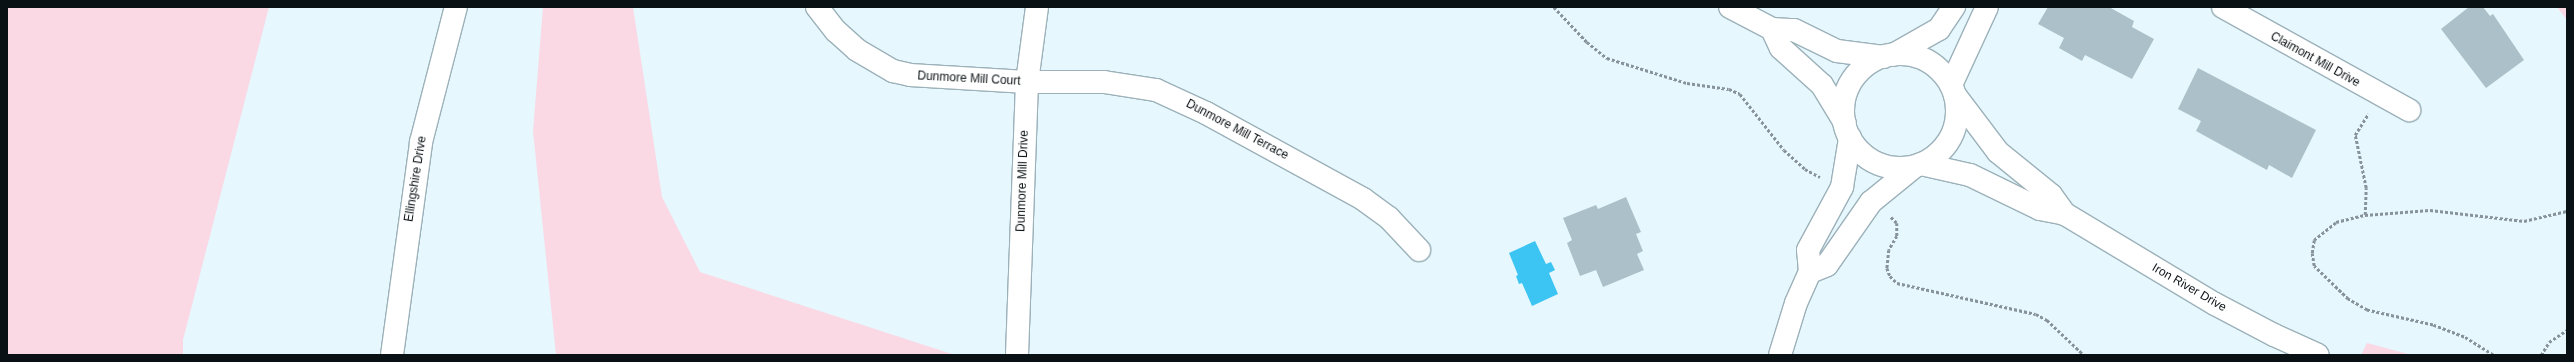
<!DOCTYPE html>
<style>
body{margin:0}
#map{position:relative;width:2574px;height:362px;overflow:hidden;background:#e6f7fe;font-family:Helvetica,sans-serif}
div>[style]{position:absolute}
.green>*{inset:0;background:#fad9e5}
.water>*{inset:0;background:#3cc5f2}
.building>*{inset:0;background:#abc0c8}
.path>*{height:2.5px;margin-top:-1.25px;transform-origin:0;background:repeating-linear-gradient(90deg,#879399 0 3px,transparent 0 5px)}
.roads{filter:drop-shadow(1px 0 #9cb1b9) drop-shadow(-1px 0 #9cb1b9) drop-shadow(0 1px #9cb1b9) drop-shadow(0 -1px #9cb1b9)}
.minor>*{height:22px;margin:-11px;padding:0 11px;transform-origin:11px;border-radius:11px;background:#fff}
.minor>.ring{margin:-11px;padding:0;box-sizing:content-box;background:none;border:22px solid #fff;border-radius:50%}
span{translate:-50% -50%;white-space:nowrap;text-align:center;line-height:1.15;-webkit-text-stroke:3px #fff;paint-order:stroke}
.street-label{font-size:12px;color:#0a1114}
.frame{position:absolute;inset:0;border:8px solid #0a1114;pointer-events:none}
</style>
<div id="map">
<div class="green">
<div style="clip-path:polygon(7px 7px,269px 7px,183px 340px,183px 355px,7px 355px)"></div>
<div style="clip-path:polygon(543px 7px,633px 7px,662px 197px,700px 272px,955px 355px,556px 355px,533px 131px)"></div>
<div style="clip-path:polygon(2557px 7px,2567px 7px,2567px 20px)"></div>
<div style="clip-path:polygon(2367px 343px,2412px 355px,2361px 355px)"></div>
</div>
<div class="water">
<div style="clip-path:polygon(1535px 241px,1546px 264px,1551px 262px,1555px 270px,1549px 273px,1558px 294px,1532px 306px,1522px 283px,1519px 284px,1516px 276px,1518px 275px,1509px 253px)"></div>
</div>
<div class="building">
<div style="clip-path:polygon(2048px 7px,2109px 7px,2134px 21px,2132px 27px,2154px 39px,2132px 79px,2085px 55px,2082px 61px,2059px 48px,2064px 38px,2038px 24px)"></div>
<div style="clip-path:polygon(2469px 7px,2483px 7px,2490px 16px,2493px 14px,2524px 60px,2486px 88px,2441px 29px)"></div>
<div style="clip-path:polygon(2198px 68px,2316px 130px,2292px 178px,2269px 165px,2267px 170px,2196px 131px,2201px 121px,2178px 109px)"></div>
<div style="clip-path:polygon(1626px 197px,1641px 232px,1636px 234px,1643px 251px,1637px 254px,1644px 270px,1603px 287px,1596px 270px,1580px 276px,1567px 243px,1572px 240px,1563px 218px,1596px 205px,1598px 209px)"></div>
</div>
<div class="path">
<div style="left:1554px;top:7px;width:48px;rotate:46.7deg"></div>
<div style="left:1587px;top:42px;width:26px;rotate:39deg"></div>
<div style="left:1607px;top:58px;width:84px;rotate:17.4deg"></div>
<div style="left:1687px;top:83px;width:42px;rotate:8.1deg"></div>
<div style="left:1729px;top:89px;width:12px;rotate:24deg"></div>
<div style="left:1740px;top:94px;width:71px;rotate:51.8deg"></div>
<div style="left:1784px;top:150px;width:28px;rotate:42deg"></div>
<div style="left:1805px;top:169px;width:17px;rotate:28deg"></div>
<div style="left:2365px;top:215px;width:27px;rotate:-88deg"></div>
<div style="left:2366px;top:188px;width:54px;rotate:-101.7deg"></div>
<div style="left:2355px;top:135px;width:25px;rotate:-58deg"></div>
<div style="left:1891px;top:217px;width:8px;rotate:45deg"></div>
<div style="left:1897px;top:223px;width:13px;rotate:90deg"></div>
<div style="left:1897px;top:236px;width:16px;rotate:120deg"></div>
<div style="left:1889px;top:250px;width:18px;rotate:96deg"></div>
<div style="left:1887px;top:268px;width:9px;rotate:69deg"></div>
<div style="left:1890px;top:276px;width:10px;rotate:45deg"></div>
<div style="left:1897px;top:283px;width:142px;rotate:12.6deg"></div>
<div style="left:2036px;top:314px;width:13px;rotate:29deg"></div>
<div style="left:2047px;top:320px;width:51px;rotate:43.4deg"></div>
<div style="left:2493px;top:355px;width:34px;rotate:-148deg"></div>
<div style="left:2464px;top:337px;width:33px;rotate:-159deg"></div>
<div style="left:2433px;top:325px;width:68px;rotate:-167.2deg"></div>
<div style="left:2367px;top:310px;width:22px;rotate:-150deg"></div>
<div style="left:2348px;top:299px;width:47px;rotate:-135.9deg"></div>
<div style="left:2314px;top:266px;width:13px;rotate:-99deg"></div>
<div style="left:2312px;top:253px;width:13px;rotate:-81deg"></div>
<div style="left:2314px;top:240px;width:28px;rotate:-39deg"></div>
<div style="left:2336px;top:222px;width:30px;rotate:-14deg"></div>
<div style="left:2365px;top:215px;width:65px;rotate:-4.4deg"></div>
<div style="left:2430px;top:210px;width:95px;rotate:6.7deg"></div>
<div style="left:2524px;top:221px;width:44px;rotate:-13.1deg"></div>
<div style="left:2541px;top:355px;width:15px;rotate:-58deg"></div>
<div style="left:2549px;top:342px;width:22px;rotate:-34deg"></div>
</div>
<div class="roads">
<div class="minor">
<div style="left:817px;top:7px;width:31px;rotate:52deg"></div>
<div style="left:836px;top:31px;width:28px;rotate:42deg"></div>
<div style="left:857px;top:50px;width:42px;rotate:30.3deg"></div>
<div style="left:893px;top:71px;width:17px;rotate:13deg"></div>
<div style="left:910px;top:75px;width:117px;rotate:3.4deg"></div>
<div style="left:1027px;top:82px;width:77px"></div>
<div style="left:1104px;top:82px;width:53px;rotate:8.7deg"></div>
<div style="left:1156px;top:90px;width:55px;rotate:24.7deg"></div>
<div style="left:1206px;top:113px;width:179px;rotate:28.7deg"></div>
<div style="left:1363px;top:199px;width:32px;rotate:36deg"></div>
<div style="left:1389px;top:218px;width:44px;rotate:46.8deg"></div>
<div style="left:1730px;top:7px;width:47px;rotate:27.6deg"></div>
<div style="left:1772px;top:29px;width:22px;rotate:3deg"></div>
<div style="left:1794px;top:30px;width:48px;rotate:26deg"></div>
<div style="left:1837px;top:51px;width:47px;rotate:7.3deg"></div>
<div style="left:2223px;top:7px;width:213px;rotate:29deg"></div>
<div style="left:1772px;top:29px;width:21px;rotate:65deg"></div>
<div style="left:1781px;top:48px;width:55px;rotate:42.1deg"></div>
<div style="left:1822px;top:85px;width:44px;rotate:58.8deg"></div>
<div class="ring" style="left:1843px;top:54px;width:92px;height:92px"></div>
<div style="left:1893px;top:55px;width:53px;rotate:-29.5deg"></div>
<div style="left:1939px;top:29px;width:27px;rotate:-56deg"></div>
<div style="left:1951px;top:85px;width:86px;rotate:-65.2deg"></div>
<div style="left:1955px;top:95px;width:71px;rotate:53deg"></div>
<div style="left:1998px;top:152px;width:68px;rotate:39.1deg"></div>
<div style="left:2051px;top:195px;width:24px;rotate:54deg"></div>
<div style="left:1921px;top:164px;width:50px;rotate:12.7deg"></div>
<div style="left:1970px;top:175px;width:78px;rotate:25.9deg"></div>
<div style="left:2040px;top:209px;width:25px;rotate:11deg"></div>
<div style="left:2065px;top:214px;width:175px;rotate:31deg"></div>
<div style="left:2215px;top:304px;width:67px;rotate:27.7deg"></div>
<div style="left:2274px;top:335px;width:48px;rotate:24.4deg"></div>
<div style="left:1810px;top:272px;width:18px;rotate:-22deg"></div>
<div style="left:1827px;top:265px;width:77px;rotate:-55.1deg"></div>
<div style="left:1871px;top:202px;width:55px;rotate:-39.1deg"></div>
<div style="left:392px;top:355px;width:215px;rotate:-82.2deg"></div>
<div style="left:421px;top:142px;width:139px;rotate:-75.5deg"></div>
<div style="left:1017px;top:355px;width:273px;rotate:-87.9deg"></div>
<div style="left:1027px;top:82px;width:76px;rotate:-82.4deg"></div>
<div style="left:1780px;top:355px;width:54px;rotate:-72.9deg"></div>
<div style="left:1796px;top:303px;width:34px;rotate:-66deg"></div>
<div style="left:1810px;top:272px;width:22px;rotate:-95deg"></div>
<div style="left:1808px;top:250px;width:72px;rotate:-61.6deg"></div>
<div style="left:1842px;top:187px;width:50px;rotate:-80.7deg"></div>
</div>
</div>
<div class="street-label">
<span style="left:2315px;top:60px;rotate:29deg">Claimont Mill Drive</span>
<span style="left:969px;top:79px;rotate:3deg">Dunmore Mill Court</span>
<span style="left:1237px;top:130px;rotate:28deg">Dunmore Mill Terrace</span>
<span style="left:416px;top:179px;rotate:-81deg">Ellingshire Drive</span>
<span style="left:1023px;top:181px;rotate:-88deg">Dunmore Mill Drive</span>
<span style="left:2189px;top:288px;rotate:30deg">Iron River Drive</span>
</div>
<div class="frame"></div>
</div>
